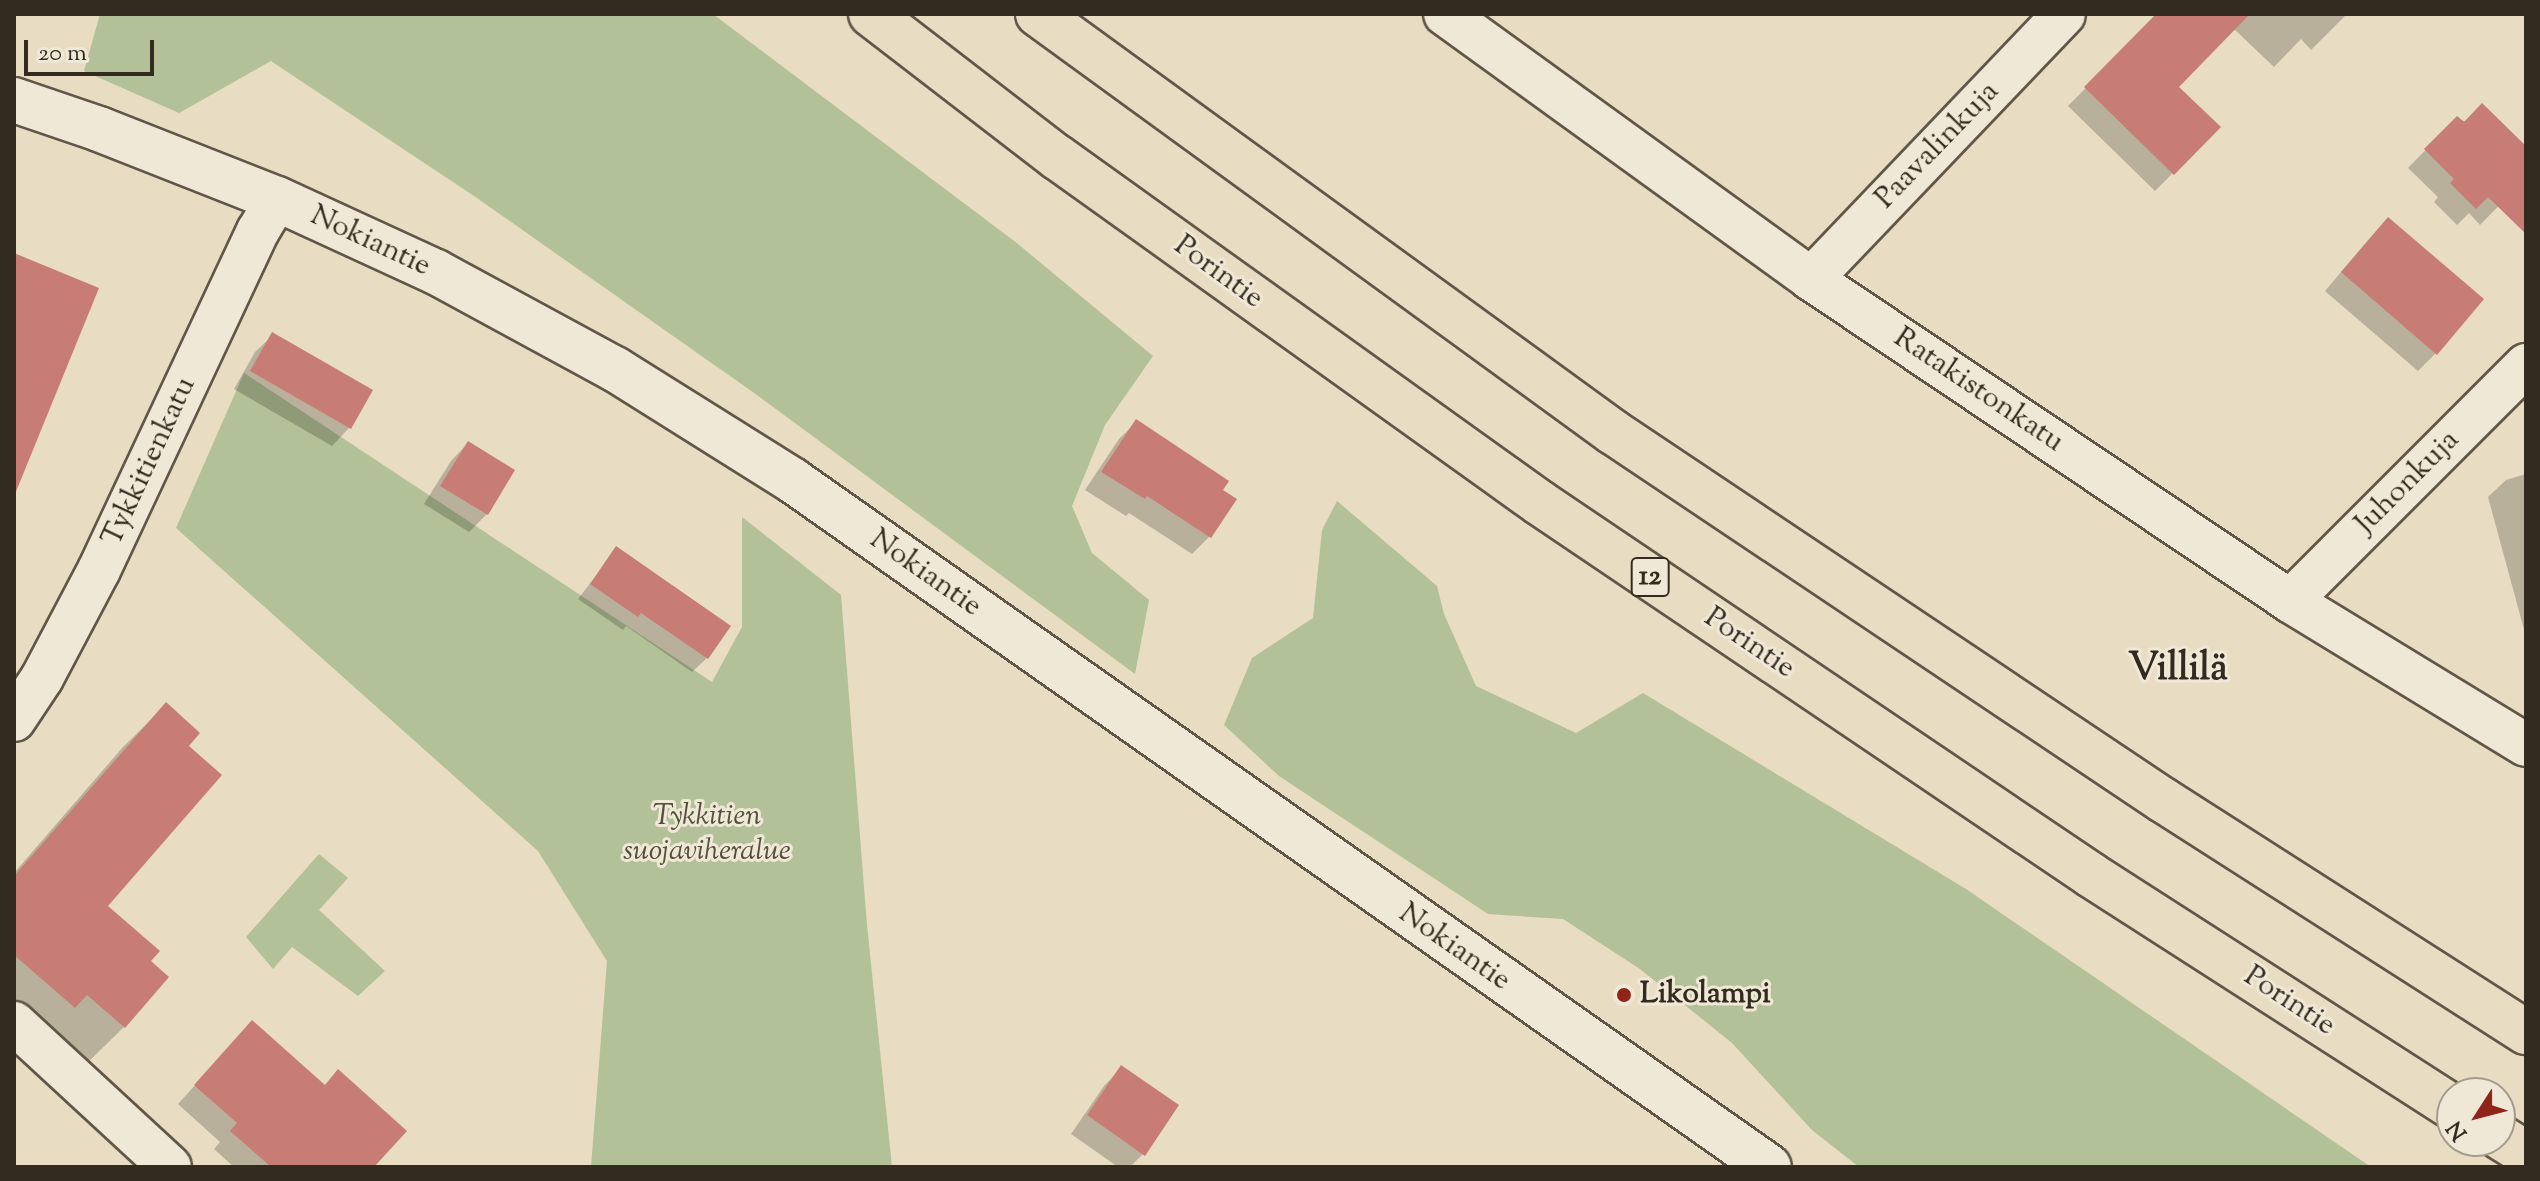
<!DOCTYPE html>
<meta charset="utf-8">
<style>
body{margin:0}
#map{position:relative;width:2540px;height:1181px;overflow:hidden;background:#e8dcc2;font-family:"Sorts Mill Goudy",serif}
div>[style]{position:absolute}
.green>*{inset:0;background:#b2c197}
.shadow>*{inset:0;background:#0003}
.building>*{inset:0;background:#c87c76}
.roads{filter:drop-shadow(2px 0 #615748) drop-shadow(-2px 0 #615748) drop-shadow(0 2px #615748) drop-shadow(0 -2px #615748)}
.minor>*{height:42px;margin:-21px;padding:0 21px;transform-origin:21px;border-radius:21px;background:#f0e8d7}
.secondary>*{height:44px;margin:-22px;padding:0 22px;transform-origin:22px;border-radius:22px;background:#f0e8d7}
.motorway>*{height:44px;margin:-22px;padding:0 22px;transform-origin:22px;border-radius:22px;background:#e8dcc2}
.dots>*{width:22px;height:22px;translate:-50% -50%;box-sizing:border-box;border:4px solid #f0e8d7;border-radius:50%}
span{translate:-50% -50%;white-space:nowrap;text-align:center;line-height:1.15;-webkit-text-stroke:6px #f0e8d7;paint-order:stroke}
.shield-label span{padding:2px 6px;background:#f0e8d7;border:2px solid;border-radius:6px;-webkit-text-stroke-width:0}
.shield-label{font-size:28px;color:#342b20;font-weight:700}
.street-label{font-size:30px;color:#342b20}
.park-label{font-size:30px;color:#54503e;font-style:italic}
.poi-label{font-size:30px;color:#342b20;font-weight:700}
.left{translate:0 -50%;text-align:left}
.district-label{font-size:38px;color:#342b20;font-weight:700}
.frame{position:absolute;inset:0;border:16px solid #342b20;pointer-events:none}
.north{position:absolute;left:2436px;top:1077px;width:80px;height:80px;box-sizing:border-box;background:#f0e8d7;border:2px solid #a59c8e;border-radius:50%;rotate:234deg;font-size:22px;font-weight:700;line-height:32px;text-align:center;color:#342b20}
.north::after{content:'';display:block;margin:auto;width:28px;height:36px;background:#8f2418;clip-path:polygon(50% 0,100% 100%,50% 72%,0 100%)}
.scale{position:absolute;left:24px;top:40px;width:130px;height:36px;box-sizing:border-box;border:4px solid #342b20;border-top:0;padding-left:10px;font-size:24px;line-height:28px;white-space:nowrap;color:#342b20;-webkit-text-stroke:6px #f0e8d7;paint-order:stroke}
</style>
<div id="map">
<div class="green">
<div style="clip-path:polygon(100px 14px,713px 14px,1018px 244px,1153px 356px,1105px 425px,1072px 506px,1092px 553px,1149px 600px,1135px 674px,757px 395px,477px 198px,271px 61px,179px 113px,84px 71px)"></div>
<div style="clip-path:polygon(244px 373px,712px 682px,742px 627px,742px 517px,841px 595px,867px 925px,892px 1167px,591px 1167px,607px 961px,538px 851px,176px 528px)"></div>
<div style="clip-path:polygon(1337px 501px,1437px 586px,1444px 614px,1476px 686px,1576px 733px,1643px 693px,1966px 889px,2371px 1167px,1859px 1167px,1812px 1130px,1732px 1043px,1640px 969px,1563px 919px,1488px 914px,1279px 776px,1224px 725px,1252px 658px,1313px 618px,1322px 530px)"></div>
<div style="clip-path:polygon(319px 854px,348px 878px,319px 910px,385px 971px,358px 996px,292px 947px,273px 969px,246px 937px)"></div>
</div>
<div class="shadow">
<div style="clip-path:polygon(2159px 14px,2347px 14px,2311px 50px,2301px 39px,2274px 67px,2233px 28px,2176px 87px,2218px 127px,2155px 191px,2068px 106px)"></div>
<div style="clip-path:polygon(2457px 118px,2526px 148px,2526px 178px,2480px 225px,2469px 213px,2457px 225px,2434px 202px,2438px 197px,2408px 168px)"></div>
<div style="clip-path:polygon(2371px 237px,2436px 353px,2418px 371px,2325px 291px)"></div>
<div style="clip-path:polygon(273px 335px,371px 391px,349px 428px,332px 446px,234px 389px,255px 352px)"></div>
<div style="clip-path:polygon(1136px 422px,1220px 491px,1210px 536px,1192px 554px,1129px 513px,1126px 516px,1085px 490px,1119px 439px)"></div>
<div style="clip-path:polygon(468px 443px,487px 514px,469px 532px,424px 504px,451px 461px)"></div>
<div style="clip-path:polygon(2526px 474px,2526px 637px,2488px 497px,2506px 480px)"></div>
<div style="clip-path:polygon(617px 549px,707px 658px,692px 672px,626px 626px,623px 630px,578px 599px)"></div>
<div style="clip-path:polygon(166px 705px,186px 746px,105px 907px,148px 961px,124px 1027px,81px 1069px,14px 1034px,14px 873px,123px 747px)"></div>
<div style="clip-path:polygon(235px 1041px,371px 1167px,234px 1167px,214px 1149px,220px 1142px,178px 1104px)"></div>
<div style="clip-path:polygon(1121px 1068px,1143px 1154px,1130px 1167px,1118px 1167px,1071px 1134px,1104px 1086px)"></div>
</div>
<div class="building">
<div style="clip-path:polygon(2156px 14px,2250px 14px,2179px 87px,2221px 127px,2174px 175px,2084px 87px)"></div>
<div style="clip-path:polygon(2482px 103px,2526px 146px,2526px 234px,2488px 197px,2476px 209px,2450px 183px,2454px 179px,2424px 149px,2457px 116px,2464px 122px)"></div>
<div style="clip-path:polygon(2388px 217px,2484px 299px,2437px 355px,2341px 272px)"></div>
<div style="clip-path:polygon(14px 253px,99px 288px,15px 494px,14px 494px)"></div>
<div style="clip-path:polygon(272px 332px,373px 390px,351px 429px,250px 371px)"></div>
<div style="clip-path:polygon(1136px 419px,1229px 481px,1223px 490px,1237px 499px,1211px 538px,1147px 496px,1145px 499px,1101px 472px)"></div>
<div style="clip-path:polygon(468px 441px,515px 470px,488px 515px,440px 486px)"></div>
<div style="clip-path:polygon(616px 546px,731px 626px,708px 659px,641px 613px,638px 617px,590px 584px)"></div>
<div style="clip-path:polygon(166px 702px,200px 733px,189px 746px,222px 775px,108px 906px,160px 951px,151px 961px,169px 977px,125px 1028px,87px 995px,75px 1008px,14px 955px,14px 876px)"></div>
<div style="clip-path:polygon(252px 1020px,325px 1085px,338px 1069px,407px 1131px,374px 1167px,271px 1167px,230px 1131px,237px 1123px,194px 1085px)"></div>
<div style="clip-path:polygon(1121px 1065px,1179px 1105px,1145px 1156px,1087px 1115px)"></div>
</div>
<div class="roads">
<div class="minor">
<div style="left:1445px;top:14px;width:452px;rotate:35.9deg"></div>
<div style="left:1811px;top:279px;width:577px;rotate:33.91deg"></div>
<div style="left:2290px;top:601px;width:276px;rotate:31.4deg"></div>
<div style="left:1811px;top:279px;width:366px;rotate:-46.3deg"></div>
<div style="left:2290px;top:601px;width:334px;rotate:-45deg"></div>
<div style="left:14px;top:720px;width:50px;rotate:-56.3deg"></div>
<div style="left:42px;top:678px;width:122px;rotate:-62.2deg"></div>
<div style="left:99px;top:570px;width:374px;rotate:-64.9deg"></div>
<div style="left:258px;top:231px;width:37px;rotate:-59deg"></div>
<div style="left:14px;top:1023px;width:212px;rotate:42.7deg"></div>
</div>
<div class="secondary">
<div style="left:14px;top:100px;width:90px;rotate:18.8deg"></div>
<div style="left:99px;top:129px;width:191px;rotate:21.5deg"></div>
<div style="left:277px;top:199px;width:175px;rotate:24.7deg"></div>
<div style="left:436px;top:272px;width:204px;rotate:28.5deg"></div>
<div style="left:615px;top:369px;width:209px;rotate:32.1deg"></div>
<div style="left:792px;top:480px;width:1194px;rotate:35.11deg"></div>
</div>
<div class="motorway">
<div style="left:871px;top:14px;width:235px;rotate:37.6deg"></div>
<div style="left:1057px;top:157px;width:594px;rotate:35.62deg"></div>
<div style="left:1540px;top:503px;width:665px;rotate:34.02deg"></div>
<div style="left:2091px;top:875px;width:429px;rotate:32.7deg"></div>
<div style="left:1038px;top:14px;width:711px;rotate:36.02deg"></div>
<div style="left:1613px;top:432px;width:662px;rotate:33.79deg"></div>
<div style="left:2163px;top:800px;width:431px;rotate:32.6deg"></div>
<div style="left:2500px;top:1137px;width:31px;rotate:32deg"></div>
</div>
</div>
<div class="dots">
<div style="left:1624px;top:995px;background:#8f2418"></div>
</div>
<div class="shield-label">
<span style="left:1650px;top:577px">12</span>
</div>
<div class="street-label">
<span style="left:1938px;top:146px;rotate:-46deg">Paavalinkuja</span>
<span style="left:370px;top:242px;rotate:25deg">Nokiantie</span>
<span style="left:1218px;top:273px;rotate:36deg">Porintie</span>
<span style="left:1978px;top:391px;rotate:34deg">Ratakistonkatu</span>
<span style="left:150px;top:462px;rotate:-65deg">Tykkitienkatu</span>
<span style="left:2408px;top:483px;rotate:-45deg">Juhonkuja</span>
<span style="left:925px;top:574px;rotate:35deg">Nokiantie</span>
<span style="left:1749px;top:644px;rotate:34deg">Porintie</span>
<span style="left:1454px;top:948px;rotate:35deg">Nokiantie</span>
<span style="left:2289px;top:1002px;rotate:33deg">Porintie</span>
</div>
<div class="park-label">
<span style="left:707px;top:834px">Tykkitien<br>suojaviheralue</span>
</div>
<div class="poi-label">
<span class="left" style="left:1640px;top:995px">Likolampi</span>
</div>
<div class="district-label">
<span style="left:2178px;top:671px">Villilä</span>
</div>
<div class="frame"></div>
<div class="north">N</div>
<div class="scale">20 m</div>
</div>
